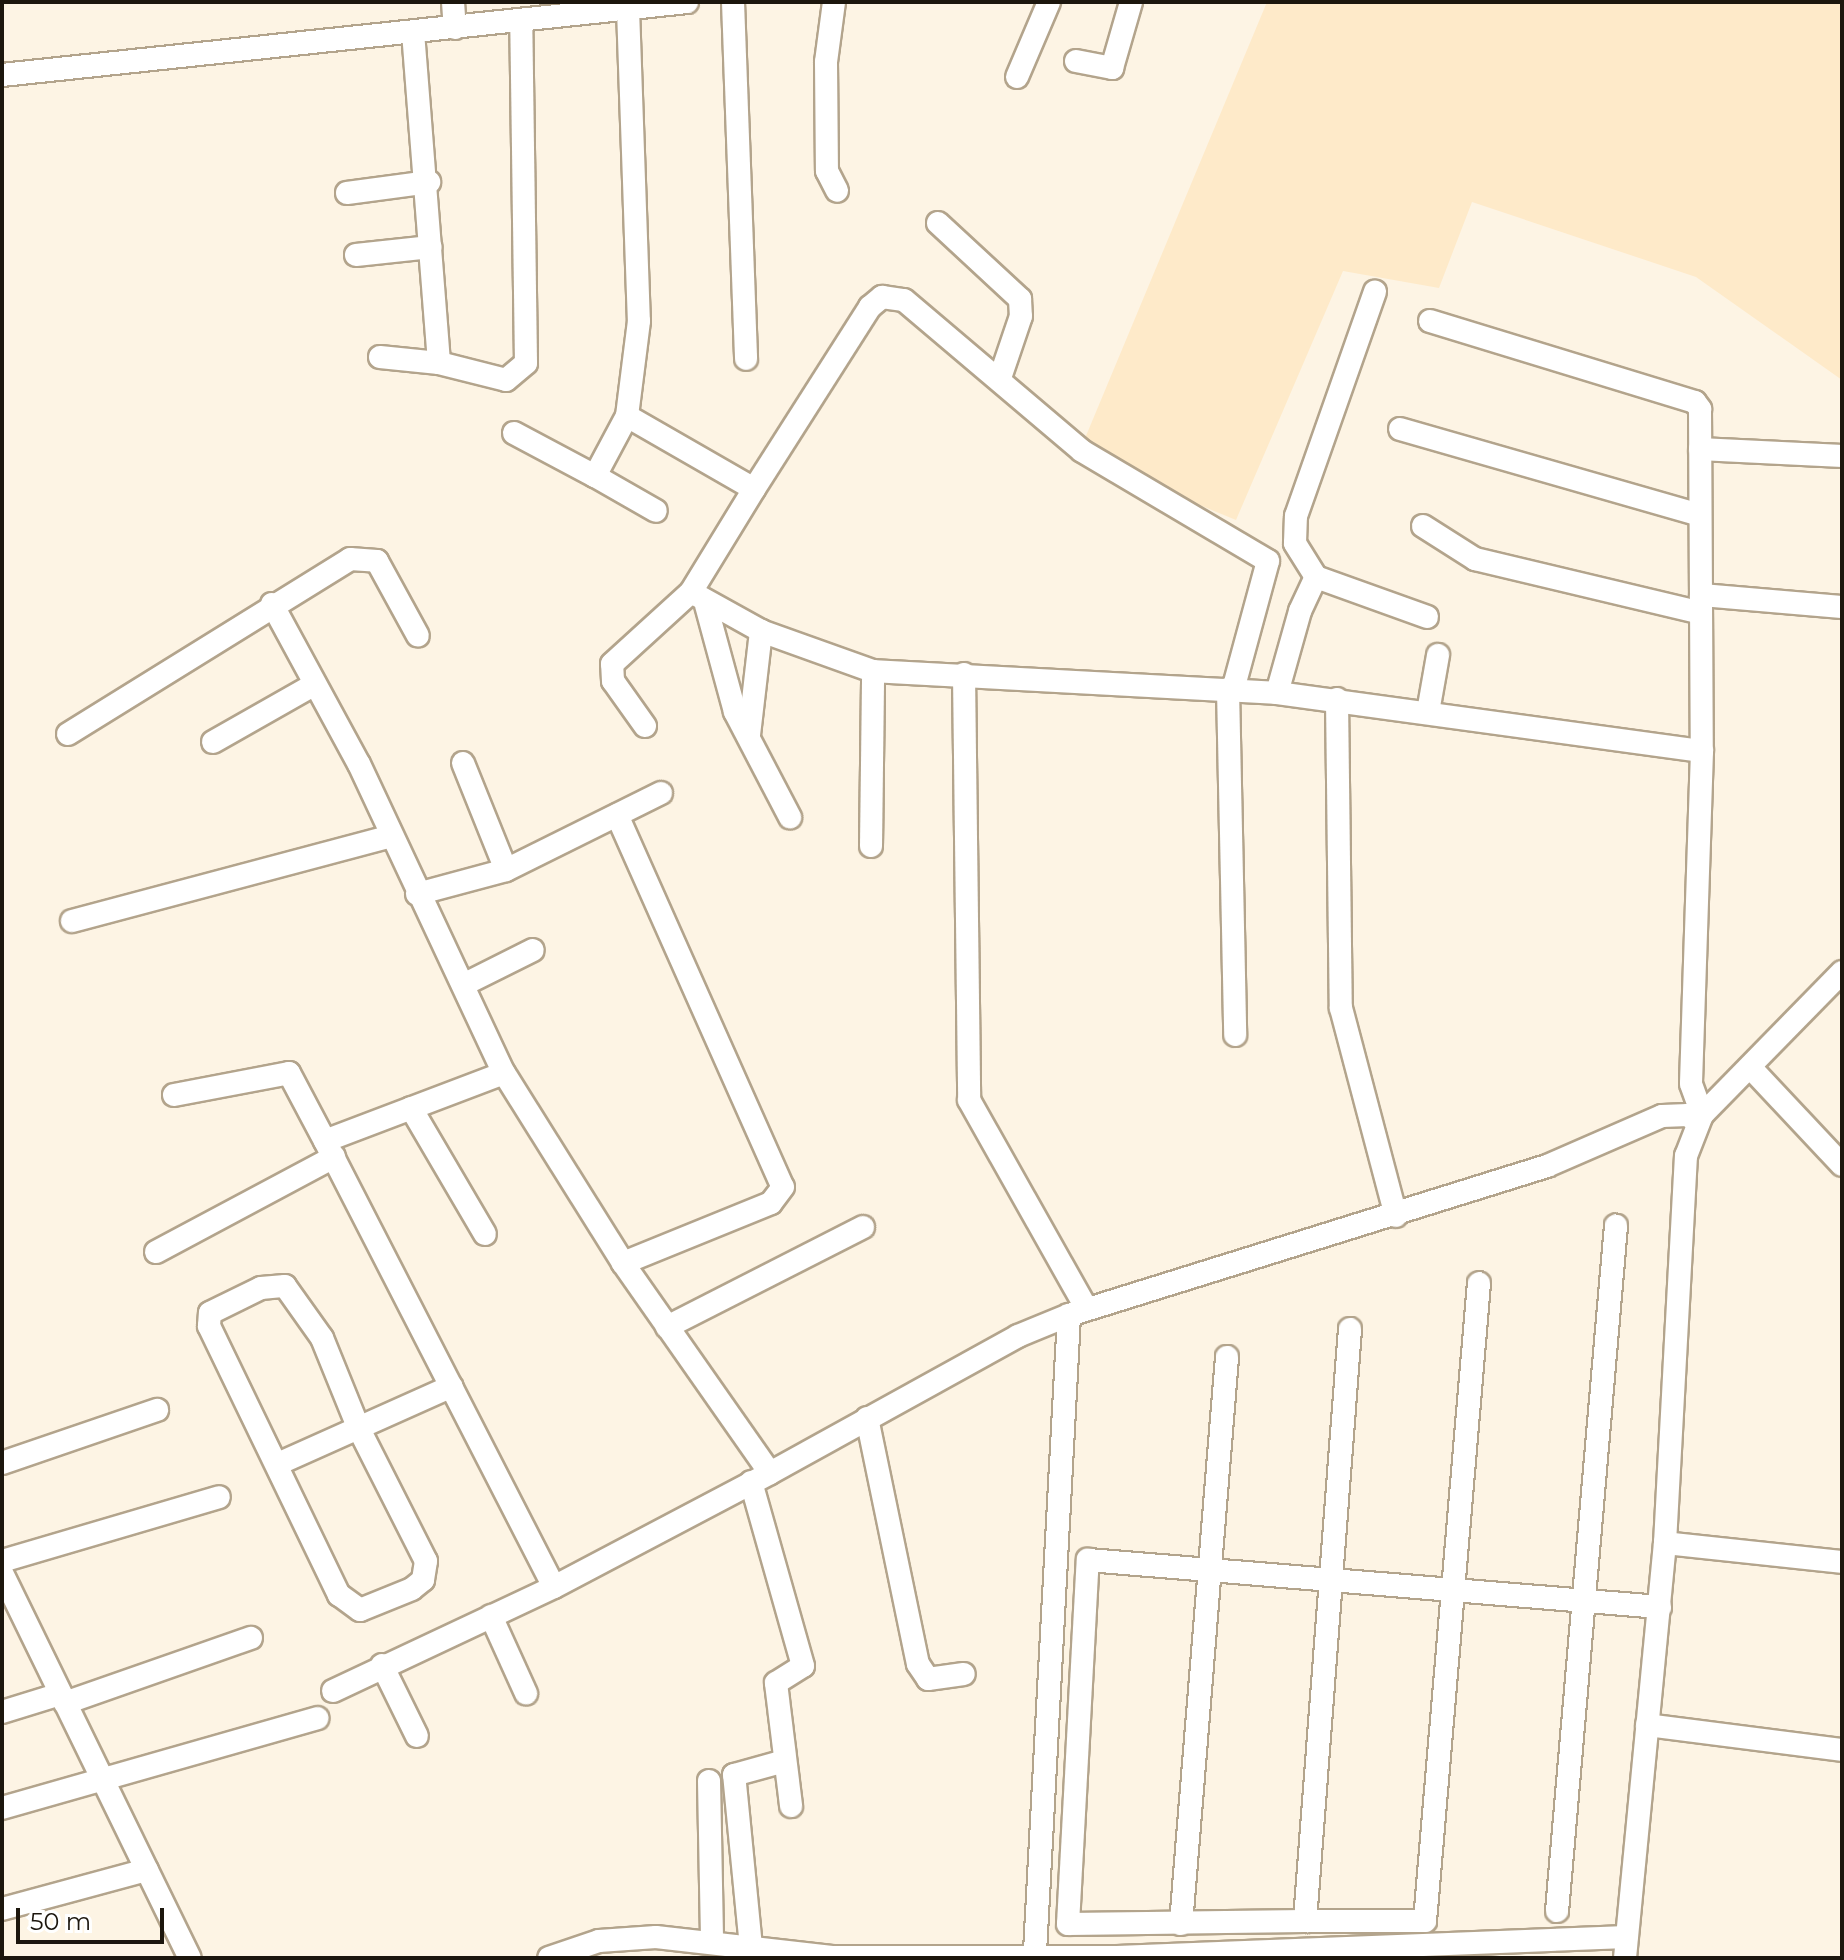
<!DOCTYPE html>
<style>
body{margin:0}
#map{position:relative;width:1844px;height:1960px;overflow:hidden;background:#fdf4e4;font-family:Montserrat,sans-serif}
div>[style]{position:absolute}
.built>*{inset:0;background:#feeac9}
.roads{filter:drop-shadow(2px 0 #b3a48c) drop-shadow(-2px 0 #b3a48c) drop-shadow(0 2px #b3a48c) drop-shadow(0 -2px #b3a48c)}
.minor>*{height:22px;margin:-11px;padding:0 11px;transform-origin:11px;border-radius:11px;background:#fff}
span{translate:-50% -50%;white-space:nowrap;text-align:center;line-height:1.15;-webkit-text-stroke:6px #fff;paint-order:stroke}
.frame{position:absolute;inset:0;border:4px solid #1c160d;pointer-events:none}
.scale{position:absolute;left:16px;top:1908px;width:148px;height:36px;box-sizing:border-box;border:4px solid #1c160d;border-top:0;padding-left:10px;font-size:24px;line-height:28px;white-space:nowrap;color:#1c160d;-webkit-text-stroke:6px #fff;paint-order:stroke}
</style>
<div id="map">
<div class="built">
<div style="clip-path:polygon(1267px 2px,1842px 2px,1842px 380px,1696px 277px,1472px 202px,1439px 288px,1343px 271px,1236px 520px,1078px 455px)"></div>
</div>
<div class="roads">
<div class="minor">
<div style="left:453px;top:2px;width:26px;rotate:86deg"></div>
<div style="left:733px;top:2px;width:357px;rotate:87.9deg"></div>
<div style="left:834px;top:2px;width:61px;rotate:97.6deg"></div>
<div style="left:826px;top:62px;width:109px;rotate:89.5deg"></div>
<div style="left:827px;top:171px;width:22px;rotate:63deg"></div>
<div style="left:628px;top:9px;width:312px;rotate:88deg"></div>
<div style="left:639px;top:321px;width:96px;rotate:97.2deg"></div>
<div style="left:627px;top:416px;width:146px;rotate:29.9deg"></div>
<div style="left:754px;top:489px;width:216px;rotate:-57.5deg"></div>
<div style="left:870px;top:307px;width:16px;rotate:-40deg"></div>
<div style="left:882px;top:297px;width:22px;rotate:8deg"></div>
<div style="left:904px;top:300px;width:233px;rotate:40.3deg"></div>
<div style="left:1082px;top:451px;width:216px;rotate:30.6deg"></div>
<div style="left:1268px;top:561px;width:134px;rotate:105.2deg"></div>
<div style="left:413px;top:32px;width:332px;rotate:85.5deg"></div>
<div style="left:1076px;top:61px;width:37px;rotate:11deg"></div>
<div style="left:1112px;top:68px;width:69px;rotate:-73.9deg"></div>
<div style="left:2px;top:75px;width:689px;rotate:-6.08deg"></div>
<div style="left:1017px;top:77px;width:82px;rotate:-66.9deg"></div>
<div style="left:347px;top:193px;width:83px;rotate:-7.6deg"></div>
<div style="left:938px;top:223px;width:112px;rotate:42.8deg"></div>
<div style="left:1020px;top:299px;width:17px;rotate:87deg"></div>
<div style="left:1021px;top:316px;width:65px;rotate:108.7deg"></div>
<div style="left:356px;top:255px;width:75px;rotate:-6.1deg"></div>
<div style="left:1430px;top:321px;width:277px;rotate:17deg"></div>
<div style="left:1695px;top:402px;width:9px;rotate:54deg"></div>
<div style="left:1700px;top:409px;width:342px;rotate:89.7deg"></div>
<div style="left:1702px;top:751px;width:333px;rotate:91.9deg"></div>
<div style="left:1691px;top:1084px;width:33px;rotate:70deg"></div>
<div style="left:380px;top:357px;width:59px;rotate:5.8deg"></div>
<div style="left:439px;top:363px;width:69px;rotate:14.2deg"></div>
<div style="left:506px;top:380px;width:26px;rotate:-40deg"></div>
<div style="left:526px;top:363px;width:343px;rotate:-90.8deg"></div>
<div style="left:627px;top:416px;width:68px;rotate:118.1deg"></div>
<div style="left:595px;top:476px;width:70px;rotate:29.8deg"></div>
<div style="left:1400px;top:429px;width:312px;rotate:16deg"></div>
<div style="left:514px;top:433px;width:92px;rotate:28deg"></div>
<div style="left:1700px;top:449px;width:142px;rotate:2.8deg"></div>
<div style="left:1423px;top:526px;width:62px;rotate:32.4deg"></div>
<div style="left:1475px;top:559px;width:232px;rotate:13.4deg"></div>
<div style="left:1316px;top:577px;width:40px;rotate:-122deg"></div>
<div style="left:1295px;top:543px;width:27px;rotate:-88deg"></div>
<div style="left:1296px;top:516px;width:238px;rotate:-70.6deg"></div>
<div style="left:691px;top:592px;width:121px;rotate:-58.5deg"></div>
<div style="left:1701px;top:595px;width:142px;rotate:4.9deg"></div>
<div style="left:272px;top:604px;width:182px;rotate:61.5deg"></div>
<div style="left:359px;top:764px;width:341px;rotate:64.9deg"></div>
<div style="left:504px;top:1073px;width:224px;rotate:57.9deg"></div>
<div style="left:623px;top:1263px;width:256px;rotate:55deg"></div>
<div style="left:770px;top:1473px;width:283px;rotate:-28.9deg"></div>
<div style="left:1018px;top:1336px;width:55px;rotate:-22.4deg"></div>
<div style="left:1069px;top:1315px;width:501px;rotate:-17.31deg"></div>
<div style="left:1547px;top:1166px;width:125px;rotate:-23.5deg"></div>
<div style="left:1662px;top:1116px;width:26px;rotate:-2deg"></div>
<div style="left:1688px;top:1115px;width:13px;rotate:39deg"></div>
<div style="left:706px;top:605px;width:111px;rotate:74.8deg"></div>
<div style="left:735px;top:712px;width:119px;rotate:62.4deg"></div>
<div style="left:964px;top:674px;width:426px;rotate:89.3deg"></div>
<div style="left:969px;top:1100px;width:240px;rotate:60.6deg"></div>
<div style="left:1228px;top:689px;width:346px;rotate:88.8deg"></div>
<div style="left:1277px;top:693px;width:85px;rotate:-74.3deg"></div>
<div style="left:1300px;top:611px;width:38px;rotate:-65deg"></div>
<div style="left:1316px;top:577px;width:118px;rotate:19.8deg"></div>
<div style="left:1337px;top:699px;width:309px;rotate:89.3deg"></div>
<div style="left:1341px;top:1008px;width:215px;rotate:75.2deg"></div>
<div style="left:1428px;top:712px;width:58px;rotate:-80deg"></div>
<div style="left:645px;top:726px;width:55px;rotate:-125.4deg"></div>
<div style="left:613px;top:681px;width:17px;rotate:-93deg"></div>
<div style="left:612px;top:664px;width:107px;rotate:-42.3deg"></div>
<div style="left:691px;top:592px;width:80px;rotate:29.1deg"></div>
<div style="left:761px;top:631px;width:119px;rotate:19.7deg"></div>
<div style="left:873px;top:671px;width:405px;rotate:3.1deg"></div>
<div style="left:1277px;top:693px;width:429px;rotate:7.8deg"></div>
<div style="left:68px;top:734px;width:332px;rotate:-31.8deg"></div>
<div style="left:350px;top:559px;width:27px;rotate:4deg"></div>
<div style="left:377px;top:561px;width:85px;rotate:61.3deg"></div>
<div style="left:749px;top:735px;width:105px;rotate:-83.4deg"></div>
<div style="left:213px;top:742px;width:117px;rotate:-29.6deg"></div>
<div style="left:463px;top:763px;width:115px;rotate:68.1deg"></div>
<div style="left:617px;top:815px;width:407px;rotate:66deg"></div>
<div style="left:783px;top:1187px;width:20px;rotate:127deg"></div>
<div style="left:771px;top:1203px;width:160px;rotate:157.9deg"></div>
<div style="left:871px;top:846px;width:175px;rotate:-89.3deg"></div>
<div style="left:417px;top:894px;width:92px;rotate:-15.1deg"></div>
<div style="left:506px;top:870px;width:173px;rotate:-26.4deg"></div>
<div style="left:72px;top:921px;width:330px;rotate:-14.9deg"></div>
<div style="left:463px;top:985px;width:78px;rotate:-26.6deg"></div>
<div style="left:1750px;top:1067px;width:134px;rotate:46.8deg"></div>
<div style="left:504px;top:1073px;width:191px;rotate:159.2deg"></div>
<div style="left:325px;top:1141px;width:501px;rotate:62.82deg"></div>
<div style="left:554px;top:1587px;width:244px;rotate:-27.8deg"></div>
<div style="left:174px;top:1095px;width:117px;rotate:-10.8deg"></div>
<div style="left:289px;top:1073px;width:77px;rotate:62.1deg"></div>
<div style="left:411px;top:1108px;width:146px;rotate:59.6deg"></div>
<div style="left:156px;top:1252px;width:202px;rotate:-28.1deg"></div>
<div style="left:285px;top:1286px;width:64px;rotate:54.6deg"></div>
<div style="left:322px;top:1338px;width:98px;rotate:67.9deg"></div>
<div style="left:359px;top:1429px;width:148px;rotate:63.1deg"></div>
<div style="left:426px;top:1561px;width:19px;rotate:99deg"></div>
<div style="left:423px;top:1580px;width:14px;rotate:141deg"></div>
<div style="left:412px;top:1589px;width:56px;rotate:158deg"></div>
<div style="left:360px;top:1610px;width:26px;rotate:-144deg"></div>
<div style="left:339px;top:1595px;width:299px;rotate:-115.8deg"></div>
<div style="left:209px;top:1326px;width:13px;rotate:-86deg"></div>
<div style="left:210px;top:1313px;width:57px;rotate:-26.1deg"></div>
<div style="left:261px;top:1288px;width:24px;rotate:-5deg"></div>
<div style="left:667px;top:1327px;width:220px;rotate:-27deg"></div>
<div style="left:1350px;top:1329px;width:594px;rotate:94.35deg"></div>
<div style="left:1305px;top:1921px;width:120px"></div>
<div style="left:1425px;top:1921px;width:640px;rotate:-85.16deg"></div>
<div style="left:867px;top:1418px;width:251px;rotate:78.3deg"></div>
<div style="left:918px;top:1664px;width:18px;rotate:56deg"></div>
<div style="left:928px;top:1679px;width:36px;rotate:-8deg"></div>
<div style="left:2px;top:1463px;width:164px;rotate:-18.9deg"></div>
<div style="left:280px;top:1463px;width:188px;rotate:-24.1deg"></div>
<div style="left:751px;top:1482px;width:191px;rotate:74.2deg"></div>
<div style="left:803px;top:1666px;width:32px;rotate:148deg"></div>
<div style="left:776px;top:1683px;width:124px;rotate:83deg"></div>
<div style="left:1665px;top:1543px;width:178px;rotate:6.1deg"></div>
<div style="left:2px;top:1561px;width:226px;rotate:-16.4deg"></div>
<div style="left:2px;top:1573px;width:428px;rotate:64deg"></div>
<div style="left:491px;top:1616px;width:85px;rotate:65.6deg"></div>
<div style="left:382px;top:1665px;width:79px;rotate:63.8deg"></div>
<div style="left:333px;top:1691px;width:244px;rotate:-25.2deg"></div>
<div style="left:65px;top:1703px;width:197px;rotate:-19.3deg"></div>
<div style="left:2px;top:1712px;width:61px;rotate:-17.2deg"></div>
<div style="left:1647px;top:1725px;width:197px;rotate:7.3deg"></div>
<div style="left:709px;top:1781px;width:161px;rotate:88.9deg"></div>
<div style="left:2px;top:1808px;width:328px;rotate:-15.9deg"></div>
<div style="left:2px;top:1909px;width:150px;rotate:-15.1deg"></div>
<div style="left:1557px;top:1911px;width:688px;rotate:-85.08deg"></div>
<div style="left:1305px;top:1921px;width:237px;rotate:179.3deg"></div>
<div style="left:1068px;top:1924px;width:365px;rotate:-86.9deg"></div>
<div style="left:1088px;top:1560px;width:574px;rotate:4.7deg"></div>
<div style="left:1181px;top:1924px;width:569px;rotate:-85.36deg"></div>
<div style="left:751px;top:1947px;width:173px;rotate:-95.6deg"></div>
<div style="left:734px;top:1775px;width:53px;rotate:-15.4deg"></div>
<div style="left:1035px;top:1952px;width:638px;rotate:-86.94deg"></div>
<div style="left:549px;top:1958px;width:53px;rotate:-18.8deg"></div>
<div style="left:599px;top:1941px;width:57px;rotate:-4deg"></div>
<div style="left:656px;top:1937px;width:177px;rotate:6.5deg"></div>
<div style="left:832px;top:1957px;width:285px"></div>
<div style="left:1117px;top:1957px;width:510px;rotate:-2.25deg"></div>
<div style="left:1625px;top:1958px;width:417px;rotate:-84.5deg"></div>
<div style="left:1665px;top:1543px;width:388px;rotate:-86.9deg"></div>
<div style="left:1686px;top:1156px;width:44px;rotate:-68.7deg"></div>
<div style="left:1702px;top:1115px;width:200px;rotate:-45.6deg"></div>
</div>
</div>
<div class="frame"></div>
<div class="scale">50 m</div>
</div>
